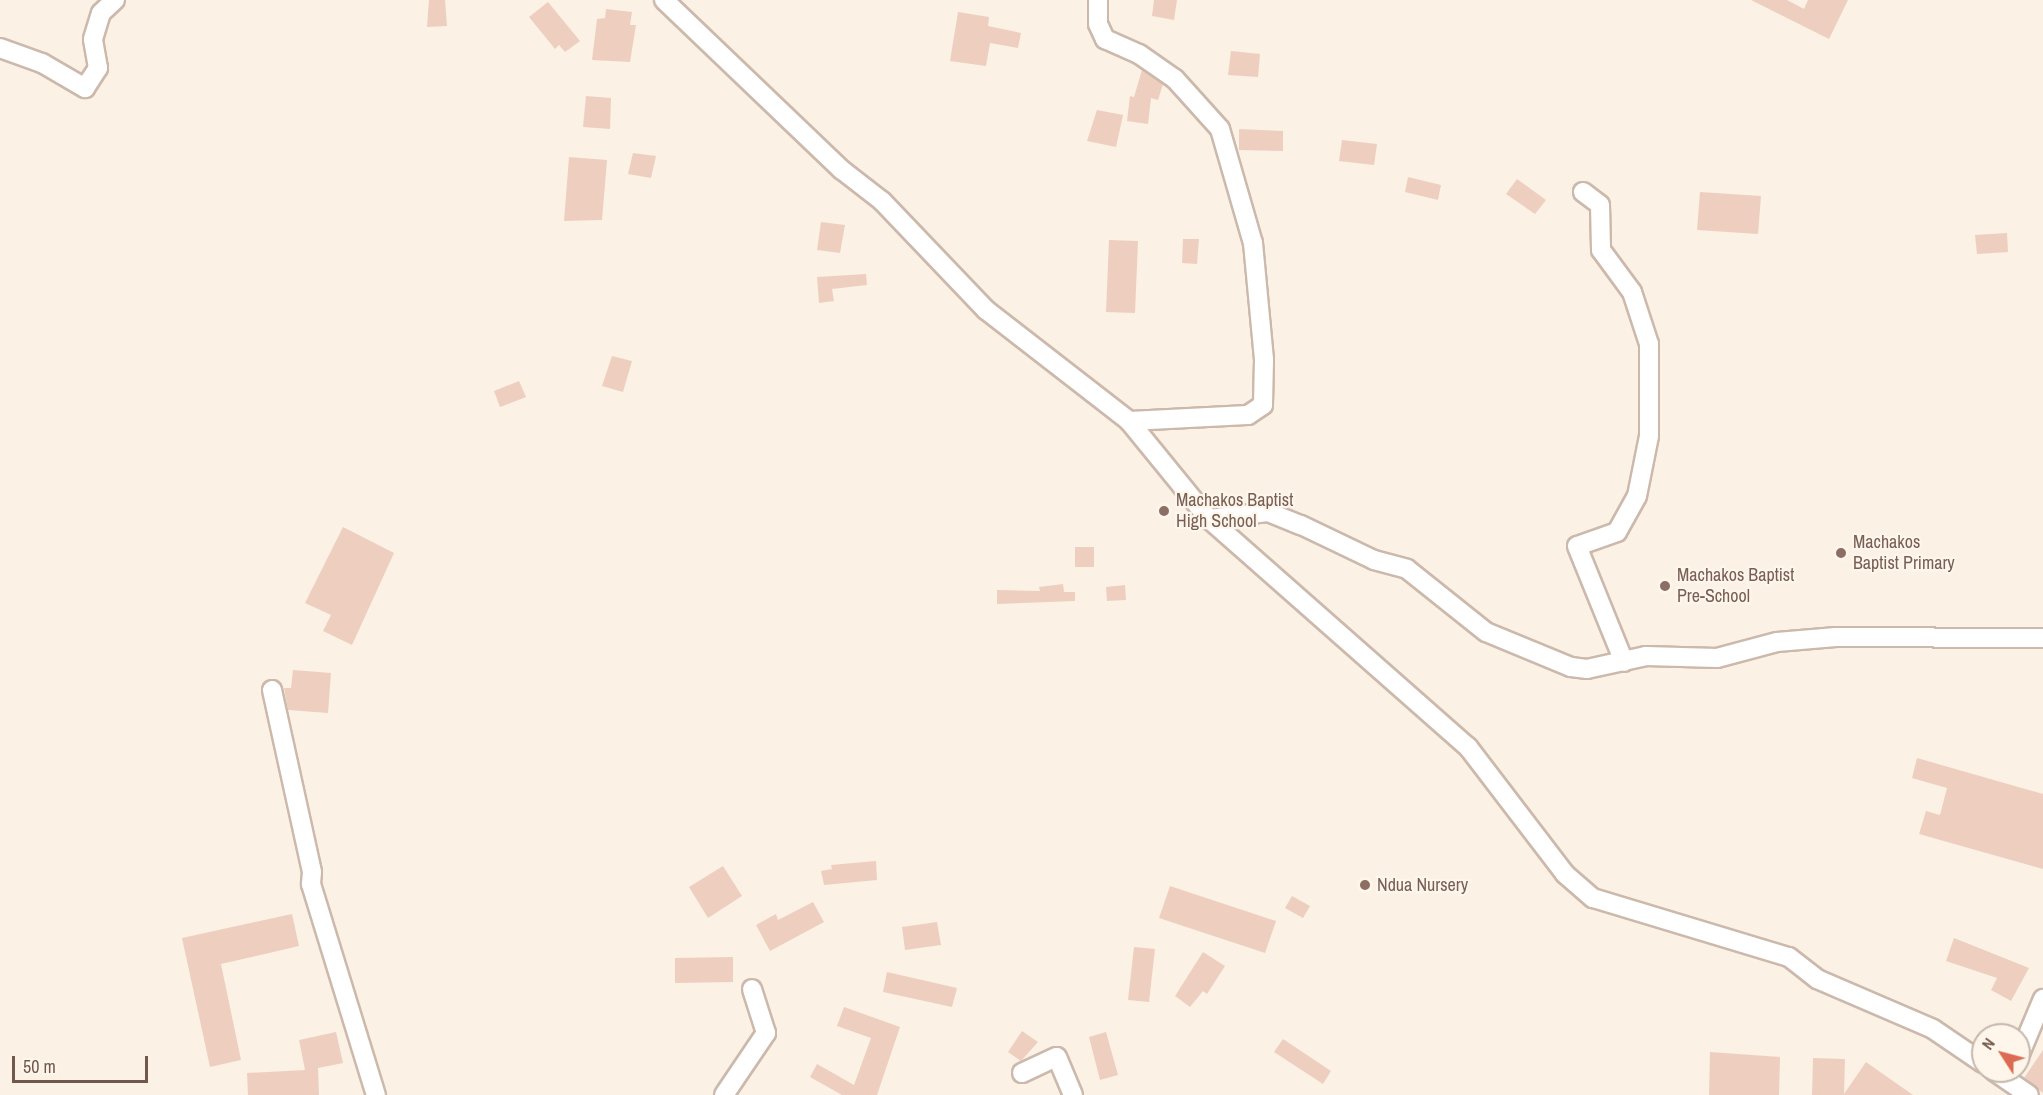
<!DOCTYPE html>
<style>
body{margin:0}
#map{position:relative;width:2043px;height:1095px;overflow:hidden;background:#fbf1e5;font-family:"Archivo Narrow",sans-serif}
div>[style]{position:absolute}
.building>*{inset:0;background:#eecfbf}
.roads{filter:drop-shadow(2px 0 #ccb9ac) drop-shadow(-2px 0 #ccb9ac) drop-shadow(0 2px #ccb9ac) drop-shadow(0 -2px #ccb9ac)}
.minor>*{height:18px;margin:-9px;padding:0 9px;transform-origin:9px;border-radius:9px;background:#fff}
.dots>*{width:16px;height:16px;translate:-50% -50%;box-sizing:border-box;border:3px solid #fef6eb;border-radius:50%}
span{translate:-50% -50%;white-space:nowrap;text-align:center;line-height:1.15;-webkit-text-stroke:4.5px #fef6eb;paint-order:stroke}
.education-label{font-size:18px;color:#785e54}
.left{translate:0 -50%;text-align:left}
.north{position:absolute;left:1971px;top:1023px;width:60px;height:60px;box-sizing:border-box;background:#fef6eb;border:2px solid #c6b7ab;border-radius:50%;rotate:306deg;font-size:16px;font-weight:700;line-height:24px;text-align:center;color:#72584c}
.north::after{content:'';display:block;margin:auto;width:21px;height:27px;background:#dc6b53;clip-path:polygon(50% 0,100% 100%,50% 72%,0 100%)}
.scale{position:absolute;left:12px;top:1056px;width:136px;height:27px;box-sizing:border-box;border:3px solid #72584c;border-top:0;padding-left:8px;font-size:18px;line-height:21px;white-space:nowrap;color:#72584c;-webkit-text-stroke:4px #fef6eb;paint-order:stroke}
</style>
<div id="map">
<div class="building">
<div style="clip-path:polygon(429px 0,445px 0,447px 26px,427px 27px)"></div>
<div style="clip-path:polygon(1154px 0,1177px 0,1174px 20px,1152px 16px)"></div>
<div style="clip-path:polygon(1751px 0,1787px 0,1804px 9px,1808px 0,1848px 0,1829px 39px)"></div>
<div style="clip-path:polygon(548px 2px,580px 41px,565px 52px,559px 45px,555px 49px,529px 17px)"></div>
<div style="clip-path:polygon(606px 9px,632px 12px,630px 25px,636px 25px,630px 62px,592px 60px,597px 19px,605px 18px)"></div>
<div style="clip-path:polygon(958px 12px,989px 17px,988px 26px,1021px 33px,1018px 48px,990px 43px,986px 66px,950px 61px)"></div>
<div style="clip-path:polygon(1231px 51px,1260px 54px,1258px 77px,1228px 75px)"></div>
<div style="clip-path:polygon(1142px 70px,1163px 84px,1158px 100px,1151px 98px,1148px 124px,1127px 121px,1130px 96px,1134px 97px)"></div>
<div style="clip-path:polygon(586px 96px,611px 98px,610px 129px,583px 127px)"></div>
<div style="clip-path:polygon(1097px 110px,1123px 115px,1116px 147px,1087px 141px)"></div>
<div style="clip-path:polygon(1239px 129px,1283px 131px,1283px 151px,1239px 150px)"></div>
<div style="clip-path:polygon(1342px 140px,1377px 144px,1374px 165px,1339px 161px)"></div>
<div style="clip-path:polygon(633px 153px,656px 156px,651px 178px,628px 174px)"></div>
<div style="clip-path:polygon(569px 157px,607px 160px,602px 220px,564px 221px)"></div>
<div style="clip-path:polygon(1408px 177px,1441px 185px,1438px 200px,1405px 192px)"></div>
<div style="clip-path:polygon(1517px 179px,1546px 200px,1535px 214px,1506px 194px)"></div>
<div style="clip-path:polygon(1700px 192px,1761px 196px,1758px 234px,1697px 230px)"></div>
<div style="clip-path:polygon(821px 222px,845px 225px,840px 253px,817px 250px)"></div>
<div style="clip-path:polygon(2007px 233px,2008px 252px,1977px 254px,1975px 235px)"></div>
<div style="clip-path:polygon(1183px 239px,1199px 239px,1197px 264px,1182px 263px)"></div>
<div style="clip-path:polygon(1109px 240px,1138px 241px,1135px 313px,1106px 312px)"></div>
<div style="clip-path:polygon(866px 274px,867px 285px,832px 289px,834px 301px,819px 303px,817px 277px)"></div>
<div style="clip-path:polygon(612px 356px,632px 361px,623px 392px,602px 386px)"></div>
<div style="clip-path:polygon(519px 381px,526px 397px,500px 407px,494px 391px)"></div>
<div style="clip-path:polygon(343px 527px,394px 553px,352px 645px,323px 631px,331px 615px,305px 603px)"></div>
<div style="clip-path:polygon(1075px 547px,1094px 547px,1094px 567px,1075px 567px)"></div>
<div style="clip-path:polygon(1063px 584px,1064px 592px,1075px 592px,1075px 601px,997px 604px,997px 590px,1040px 591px,1039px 587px)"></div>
<div style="clip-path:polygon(1125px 585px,1126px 600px,1107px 601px,1106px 587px)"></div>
<div style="clip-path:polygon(293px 670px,331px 673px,328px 713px,288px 710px,284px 688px,291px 688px)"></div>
<div style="clip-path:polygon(1917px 758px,2043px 794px,2043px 869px,1919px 834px,1926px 811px,1940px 815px,1947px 788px,1912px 778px)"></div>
<div style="clip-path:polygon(876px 861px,877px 880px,824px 885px,821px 871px,832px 869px,831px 865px)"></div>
<div style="clip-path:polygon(723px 866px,742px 896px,708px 918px,689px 887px)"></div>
<div style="clip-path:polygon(1170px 886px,1276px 921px,1265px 953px,1159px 918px)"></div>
<div style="clip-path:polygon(1292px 896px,1310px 906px,1303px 918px,1285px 908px)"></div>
<div style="clip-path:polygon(813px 902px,824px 922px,770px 951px,756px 925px,776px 914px,778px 920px)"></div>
<div style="clip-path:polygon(292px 914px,299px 946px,221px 964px,241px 1060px,210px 1067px,182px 938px)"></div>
<div style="clip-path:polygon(937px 922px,941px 945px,905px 950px,902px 927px)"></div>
<div style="clip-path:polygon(1954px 938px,2029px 968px,2011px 1001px,1991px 990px,1997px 978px,1946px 961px)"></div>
<div style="clip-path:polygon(1134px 947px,1155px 949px,1149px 1002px,1128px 1000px)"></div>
<div style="clip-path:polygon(1203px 952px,1225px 966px,1207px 994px,1203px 991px,1190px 1007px,1175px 996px)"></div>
<div style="clip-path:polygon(733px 957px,733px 982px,675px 983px,675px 958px)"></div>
<div style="clip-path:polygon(887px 972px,957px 988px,952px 1007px,883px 992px)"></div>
<div style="clip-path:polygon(844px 1007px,900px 1027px,877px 1095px,842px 1095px,810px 1077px,817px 1064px,854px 1085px,871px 1038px,837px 1026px)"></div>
<div style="clip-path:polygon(1022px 1031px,1038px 1042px,1021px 1061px,1008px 1052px)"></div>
<div style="clip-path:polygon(336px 1032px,343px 1063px,318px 1068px,319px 1095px,248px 1095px,247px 1073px,305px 1070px,299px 1040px)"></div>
<div style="clip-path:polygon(1106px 1032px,1118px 1075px,1100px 1080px,1089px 1037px)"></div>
<div style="clip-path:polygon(1283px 1039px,1331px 1071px,1323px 1084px,1274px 1052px)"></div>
<div style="clip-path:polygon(2043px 1050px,2043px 1093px,2024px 1078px)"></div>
<div style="clip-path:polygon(1710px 1052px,1780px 1057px,1779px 1095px,1709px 1095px)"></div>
<div style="clip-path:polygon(1813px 1058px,1845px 1059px,1844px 1094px,1866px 1062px,1913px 1095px,1812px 1095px)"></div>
</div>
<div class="roads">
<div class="minor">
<div style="left:664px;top:0;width:246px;rotate:43.7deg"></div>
<div style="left:842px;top:170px;width:51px;rotate:37.8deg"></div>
<div style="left:882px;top:201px;width:151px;rotate:46.3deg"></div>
<div style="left:986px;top:310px;width:181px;rotate:37.8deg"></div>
<div style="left:1129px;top:421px;width:127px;rotate:50.8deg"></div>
<div style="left:1209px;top:519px;width:345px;rotate:41.4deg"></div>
<div style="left:1468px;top:747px;width:160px;rotate:52.6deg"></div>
<div style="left:1565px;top:874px;width:37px;rotate:41deg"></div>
<div style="left:1593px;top:898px;width:205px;rotate:16.8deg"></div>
<div style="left:1789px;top:957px;width:36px;rotate:38deg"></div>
<div style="left:1817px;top:979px;width:126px;rotate:23.3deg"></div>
<div style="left:1933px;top:1029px;width:60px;rotate:34.2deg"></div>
<div style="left:1098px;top:0;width:24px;rotate:90deg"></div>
<div style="left:1098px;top:24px;width:17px;rotate:65deg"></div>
<div style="left:1105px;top:39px;width:37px;rotate:24deg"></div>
<div style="left:1139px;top:54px;width:44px;rotate:34.8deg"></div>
<div style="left:1175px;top:79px;width:67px;rotate:48deg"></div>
<div style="left:1220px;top:129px;width:119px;rotate:73.9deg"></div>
<div style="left:1253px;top:243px;width:118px;rotate:84.6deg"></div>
<div style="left:1264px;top:360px;width:45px;rotate:91.3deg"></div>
<div style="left:1263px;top:405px;width:18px;rotate:146deg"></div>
<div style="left:1248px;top:415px;width:119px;rotate:177.1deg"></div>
<div style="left:0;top:48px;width:45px;rotate:19.7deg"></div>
<div style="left:42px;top:63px;width:50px;rotate:30.2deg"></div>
<div style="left:85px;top:88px;width:24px;rotate:-57deg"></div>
<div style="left:98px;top:68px;width:29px;rotate:-100deg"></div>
<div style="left:93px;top:39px;width:27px;rotate:-73deg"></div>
<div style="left:101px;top:13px;width:19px;rotate:-43deg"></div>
<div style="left:1583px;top:192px;width:21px;rotate:37deg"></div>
<div style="left:1600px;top:205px;width:45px;rotate:88.7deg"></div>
<div style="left:1601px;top:250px;width:52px;rotate:53.6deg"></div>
<div style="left:1632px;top:292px;width:55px;rotate:71.9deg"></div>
<div style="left:1649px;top:344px;width:92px;rotate:90deg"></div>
<div style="left:1649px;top:436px;width:61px;rotate:101.3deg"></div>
<div style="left:1637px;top:496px;width:41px;rotate:119.1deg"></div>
<div style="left:1617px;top:532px;width:42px;rotate:160.7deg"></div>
<div style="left:1577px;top:546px;width:125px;rotate:67.9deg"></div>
<div style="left:1209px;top:519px;width:59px;rotate:-6.8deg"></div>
<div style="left:1268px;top:512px;width:35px;rotate:22deg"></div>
<div style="left:1301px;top:525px;width:81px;rotate:25.6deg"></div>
<div style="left:1374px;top:560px;width:34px;rotate:15deg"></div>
<div style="left:1407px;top:569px;width:101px;rotate:38.6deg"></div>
<div style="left:1486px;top:632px;width:92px;rotate:22.4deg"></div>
<div style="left:1571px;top:667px;width:16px;rotate:7deg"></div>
<div style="left:1587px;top:669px;width:60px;rotate:-12.4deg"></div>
<div style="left:1646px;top:656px;width:71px;rotate:1.6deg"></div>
<div style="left:1717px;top:658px;width:62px;rotate:-14.9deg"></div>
<div style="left:1777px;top:642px;width:59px;rotate:-4.8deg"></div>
<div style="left:1836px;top:637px;width:207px;rotate:0.3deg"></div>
<div style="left:272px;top:690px;width:186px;rotate:77.6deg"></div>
<div style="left:312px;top:872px;width:12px;rotate:95deg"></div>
<div style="left:311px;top:884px;width:221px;rotate:72.9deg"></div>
<div style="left:2019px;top:1056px;width:62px;rotate:-67.2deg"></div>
<div style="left:1994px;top:1071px;width:42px;rotate:34.4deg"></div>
<div style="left:1022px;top:1073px;width:38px;rotate:-25deg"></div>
<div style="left:1057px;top:1057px;width:41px;rotate:67.2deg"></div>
<div style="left:724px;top:1095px;width:75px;rotate:-55.9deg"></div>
<div style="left:766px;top:1033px;width:46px;rotate:-107.7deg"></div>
</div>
</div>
<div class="dots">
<div style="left:1164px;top:511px;background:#8d6e63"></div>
<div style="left:1841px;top:553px;background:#8d6e63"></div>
<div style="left:1665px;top:586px;background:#8d6e63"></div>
<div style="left:1365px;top:885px;background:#8d6e63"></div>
</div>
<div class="education-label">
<span class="left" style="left:1176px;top:511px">Machakos Baptist<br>High School</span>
<span class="left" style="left:1853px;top:553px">Machakos<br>Baptist Primary</span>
<span class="left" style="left:1677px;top:586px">Machakos Baptist<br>Pre-School</span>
<span class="left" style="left:1377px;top:885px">Ndua Nursery</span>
</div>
<div class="north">N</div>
<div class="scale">50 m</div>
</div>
